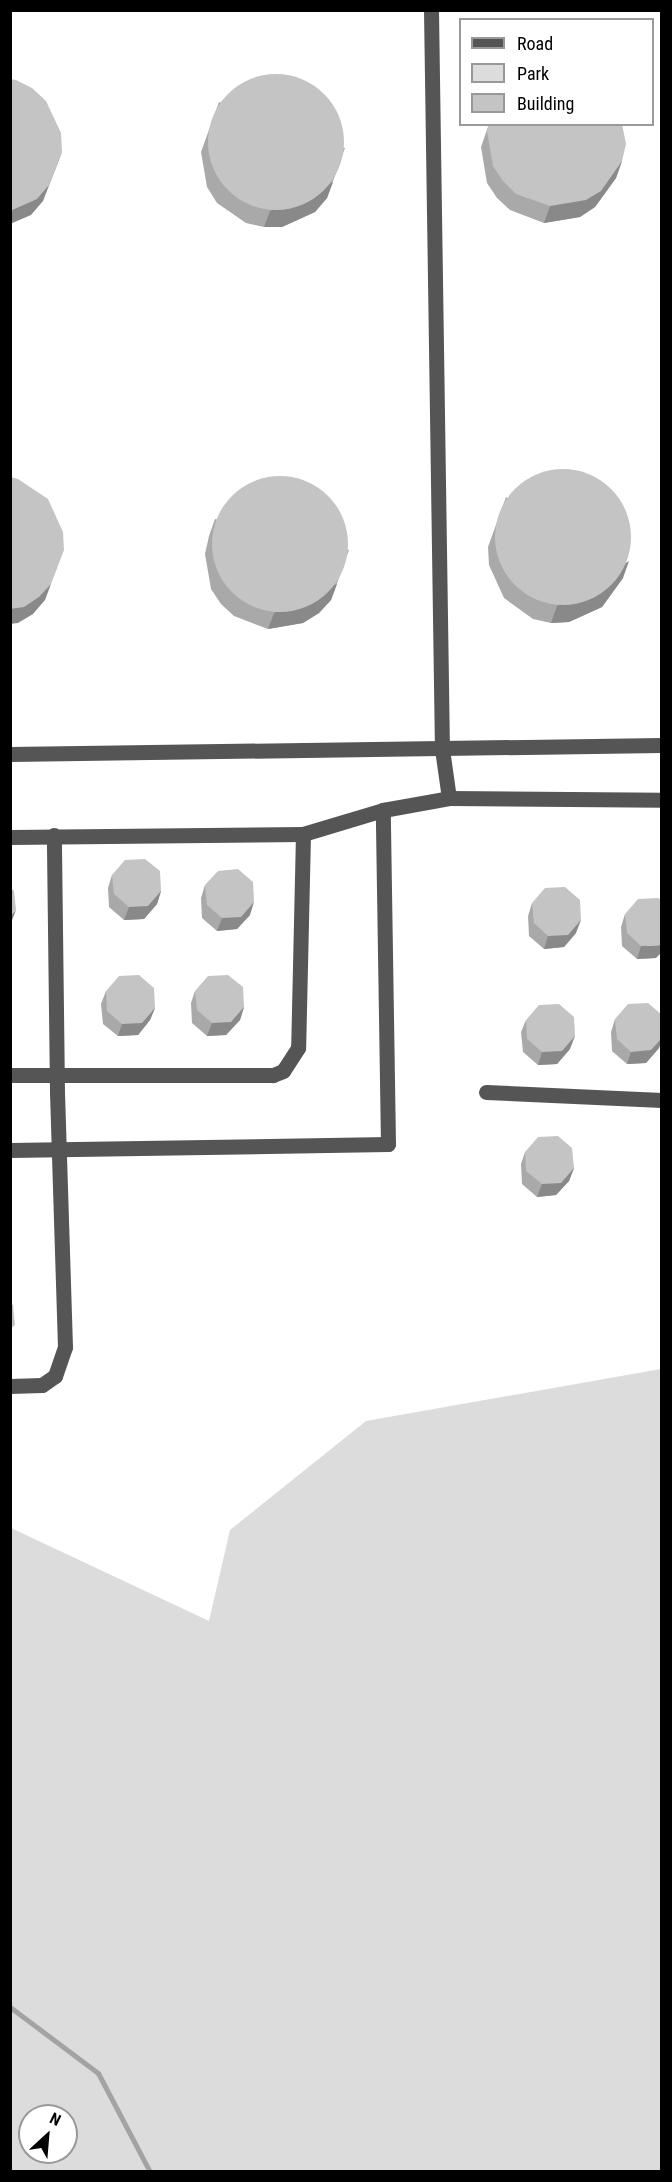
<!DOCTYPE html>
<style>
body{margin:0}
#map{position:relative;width:672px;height:2182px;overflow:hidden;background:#fff;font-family:"Roboto Condensed",sans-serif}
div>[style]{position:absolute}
.green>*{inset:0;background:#dcdcdc}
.stream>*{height:5px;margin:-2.5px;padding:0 2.5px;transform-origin:2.5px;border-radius:2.5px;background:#a3a3a3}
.minor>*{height:15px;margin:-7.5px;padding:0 7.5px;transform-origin:7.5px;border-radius:7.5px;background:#555}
.wall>*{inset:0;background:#a9a9a9}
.shaded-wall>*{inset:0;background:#898989}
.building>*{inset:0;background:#c4c4c4}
.round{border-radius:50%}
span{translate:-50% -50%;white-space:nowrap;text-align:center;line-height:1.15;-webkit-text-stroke:6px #fff;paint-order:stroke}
.frame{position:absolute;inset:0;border:12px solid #000;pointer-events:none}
.legend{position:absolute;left:459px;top:18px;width:195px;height:108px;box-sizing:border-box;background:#fff;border:2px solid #999;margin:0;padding:8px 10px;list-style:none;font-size:18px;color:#000}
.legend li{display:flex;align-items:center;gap:12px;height:30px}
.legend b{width:30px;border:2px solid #999}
.north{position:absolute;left:18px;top:2104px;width:60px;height:60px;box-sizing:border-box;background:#fff;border:2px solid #999;border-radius:50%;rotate:26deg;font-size:16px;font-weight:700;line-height:24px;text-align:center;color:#000}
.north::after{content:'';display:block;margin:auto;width:21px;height:27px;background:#000;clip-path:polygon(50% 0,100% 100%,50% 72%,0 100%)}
</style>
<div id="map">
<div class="green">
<div style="clip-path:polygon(evenodd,661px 1369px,661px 2171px,11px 2171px,11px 1528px,209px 1621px,230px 1530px,366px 1421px,661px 1369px,30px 2116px,66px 2116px,66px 2152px,30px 2152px,30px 2116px)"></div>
</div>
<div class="stream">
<div style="left:10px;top:2007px;width:110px;rotate:36.9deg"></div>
<div style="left:98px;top:2073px;width:112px;rotate:62.3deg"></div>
</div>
<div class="minor">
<div style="left:431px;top:10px;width:739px;rotate:89.15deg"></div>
<div style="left:442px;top:749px;width:49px;rotate:81.9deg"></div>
<div style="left:10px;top:754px;width:652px;rotate:-0.79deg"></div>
<div style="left:303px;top:834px;width:84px;rotate:-16.7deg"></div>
<div style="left:383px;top:810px;width:67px;rotate:-10.3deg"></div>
<div style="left:449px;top:798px;width:213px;rotate:0.5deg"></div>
<div style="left:10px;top:837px;width:293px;rotate:-0.6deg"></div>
<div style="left:303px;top:834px;width:214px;rotate:91.3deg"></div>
<div style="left:298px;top:1048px;width:27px;rotate:123deg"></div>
<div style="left:283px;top:1071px;width:11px;rotate:158deg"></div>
<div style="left:273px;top:1075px;width:263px;rotate:180deg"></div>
<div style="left:486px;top:1092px;width:176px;rotate:2.6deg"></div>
<div style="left:10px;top:1150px;width:378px;rotate:-0.9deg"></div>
<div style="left:388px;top:1144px;width:334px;rotate:-90.9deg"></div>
<div style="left:10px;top:1386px;width:32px;rotate:-2deg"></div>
<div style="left:42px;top:1385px;width:16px;rotate:-35deg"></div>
<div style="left:55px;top:1376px;width:31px;rotate:-71deg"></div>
<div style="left:65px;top:1347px;width:255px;rotate:-91.8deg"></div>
<div style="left:57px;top:1092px;width:257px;rotate:-90.7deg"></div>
</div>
<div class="wall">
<div style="clip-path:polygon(219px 102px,345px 148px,327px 198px,315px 212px,282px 227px,264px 227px,246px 223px,217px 203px,207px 187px,201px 152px)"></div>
<div style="clip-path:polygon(489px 124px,622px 161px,616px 178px,595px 207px,580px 217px,544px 223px,510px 210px,497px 198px,487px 183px,481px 147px)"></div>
<div style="clip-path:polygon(506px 497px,623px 578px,602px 607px,569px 622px,551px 623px,533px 619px,504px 598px,489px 565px,488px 547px)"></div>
<div style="clip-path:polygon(215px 519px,349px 550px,331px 600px,319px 613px,303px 623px,268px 629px,234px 616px,221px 604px,211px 589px,205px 554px,209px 536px)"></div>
<div style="clip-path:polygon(112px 875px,161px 891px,157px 904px,144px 919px,124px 920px,109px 907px,108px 888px)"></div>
<div style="clip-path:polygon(205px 885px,250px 915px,237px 929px,217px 931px,202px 918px,201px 898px)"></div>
<div style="clip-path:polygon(532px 903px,576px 933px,564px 947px,544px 949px,529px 936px,528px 916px)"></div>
<div style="clip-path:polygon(625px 914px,656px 958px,637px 959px,622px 946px,621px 927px)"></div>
<div style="clip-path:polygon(106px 991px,155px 1008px,150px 1020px,138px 1035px,118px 1036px,103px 1024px,101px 1004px)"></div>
<div style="clip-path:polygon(195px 991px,244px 1007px,240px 1020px,226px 1035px,207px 1036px,192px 1023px,191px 1003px)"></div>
<div style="clip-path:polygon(615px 1019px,659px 1048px,646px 1063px,627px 1064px,612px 1051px,611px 1032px)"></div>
<div style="clip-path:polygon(526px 1020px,570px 1049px,557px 1064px,538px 1065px,523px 1052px,521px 1032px)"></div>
<div style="clip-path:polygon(525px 1152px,574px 1168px,569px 1181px,556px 1195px,537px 1197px,522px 1184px,521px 1164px)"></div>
</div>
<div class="shaded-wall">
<div style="clip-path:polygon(62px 152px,43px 201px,31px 215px,10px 224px,10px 211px)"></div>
<div style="clip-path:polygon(622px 161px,616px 178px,595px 207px,580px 217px,544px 223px,550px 206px)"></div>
<div style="clip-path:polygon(333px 182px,327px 198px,315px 212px,282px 227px,264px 227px,270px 211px)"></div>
<div style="clip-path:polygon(629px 561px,623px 578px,602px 607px,569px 622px,551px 623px,557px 606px)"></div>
<div style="clip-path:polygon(51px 584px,45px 600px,33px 614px,18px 623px,10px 624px,10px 609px)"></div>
<div style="clip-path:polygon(337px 584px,331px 600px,319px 613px,303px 623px,268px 629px,274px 613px)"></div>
<div style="clip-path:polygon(161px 891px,157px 904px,144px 919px,124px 920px,129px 907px)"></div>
<div style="clip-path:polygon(254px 902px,250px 915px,237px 929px,217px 931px,222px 918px)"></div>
<div style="clip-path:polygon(16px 910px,11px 923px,10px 924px,10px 916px)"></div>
<div style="clip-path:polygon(581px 920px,576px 933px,564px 947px,544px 949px,548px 936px)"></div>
<div style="clip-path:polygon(662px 945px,662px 952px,656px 958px,637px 959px,641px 946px)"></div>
<div style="clip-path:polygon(244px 1007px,240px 1020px,226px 1035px,207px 1036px,212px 1023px)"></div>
<div style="clip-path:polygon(155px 1008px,150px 1020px,138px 1035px,118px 1036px,122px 1024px)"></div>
<div style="clip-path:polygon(575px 1036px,570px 1049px,557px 1064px,538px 1065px,542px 1052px)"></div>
<div style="clip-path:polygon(662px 1038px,662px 1042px,659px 1048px,646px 1063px,627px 1064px,631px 1052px)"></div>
<div style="clip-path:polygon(574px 1168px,569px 1181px,556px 1195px,537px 1197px,542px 1184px)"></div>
</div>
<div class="building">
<div class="round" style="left:208px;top:74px;width:136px;height:136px"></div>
<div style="clip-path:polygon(10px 79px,16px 80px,32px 88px,46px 101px,61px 133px,62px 152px,49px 185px,37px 199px,10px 211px)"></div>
<div style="clip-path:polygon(489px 124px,622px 124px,626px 144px,622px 161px,601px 191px,586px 200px,550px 206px,516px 194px,503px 181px,493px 166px,487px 131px)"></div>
<div class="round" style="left:495px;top:469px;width:136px;height:136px"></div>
<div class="round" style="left:212px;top:476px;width:136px;height:136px"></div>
<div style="clip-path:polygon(10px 477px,18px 479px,48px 499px,63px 532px,64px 550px,51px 584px,39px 597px,24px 607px,10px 609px)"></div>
<div style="clip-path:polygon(145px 859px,160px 871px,161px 891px,148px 906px,129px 907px,114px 894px,112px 875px,125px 860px)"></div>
<div style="clip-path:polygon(238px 869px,253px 882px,254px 902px,241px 917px,222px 918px,207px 905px,205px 885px,218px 871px)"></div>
<div style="clip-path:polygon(10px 887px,14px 891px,16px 910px,10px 916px)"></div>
<div style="clip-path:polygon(565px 887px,580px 900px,581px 920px,568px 935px,548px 936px,534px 923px,532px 903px,545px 888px)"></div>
<div style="clip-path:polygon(658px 898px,662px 901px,662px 945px,641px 946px,627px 933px,625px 914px,638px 899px)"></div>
<div style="clip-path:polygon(139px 975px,154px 988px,155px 1008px,142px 1023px,122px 1024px,107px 1011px,106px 991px,119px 976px)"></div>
<div style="clip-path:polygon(228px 975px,243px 987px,244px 1007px,231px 1022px,212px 1023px,197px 1010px,195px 991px,208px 976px)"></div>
<div style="clip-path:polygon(648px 1003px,662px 1015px,662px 1038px,651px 1050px,631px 1052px,617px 1039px,615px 1019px,628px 1004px)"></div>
<div style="clip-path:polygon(559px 1004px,574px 1017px,575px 1036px,562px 1051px,542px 1052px,527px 1039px,526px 1020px,539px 1005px)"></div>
<div style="clip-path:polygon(558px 1136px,572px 1148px,574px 1168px,561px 1183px,542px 1184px,526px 1171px,525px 1152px,538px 1137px)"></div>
<div style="clip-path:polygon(10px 1303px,13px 1305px,15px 1325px,10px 1329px)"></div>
</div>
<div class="frame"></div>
<ul class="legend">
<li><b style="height:8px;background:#555"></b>Road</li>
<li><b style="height:16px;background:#dcdcdc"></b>Park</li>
<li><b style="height:16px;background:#c4c4c4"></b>Building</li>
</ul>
<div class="north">N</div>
</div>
